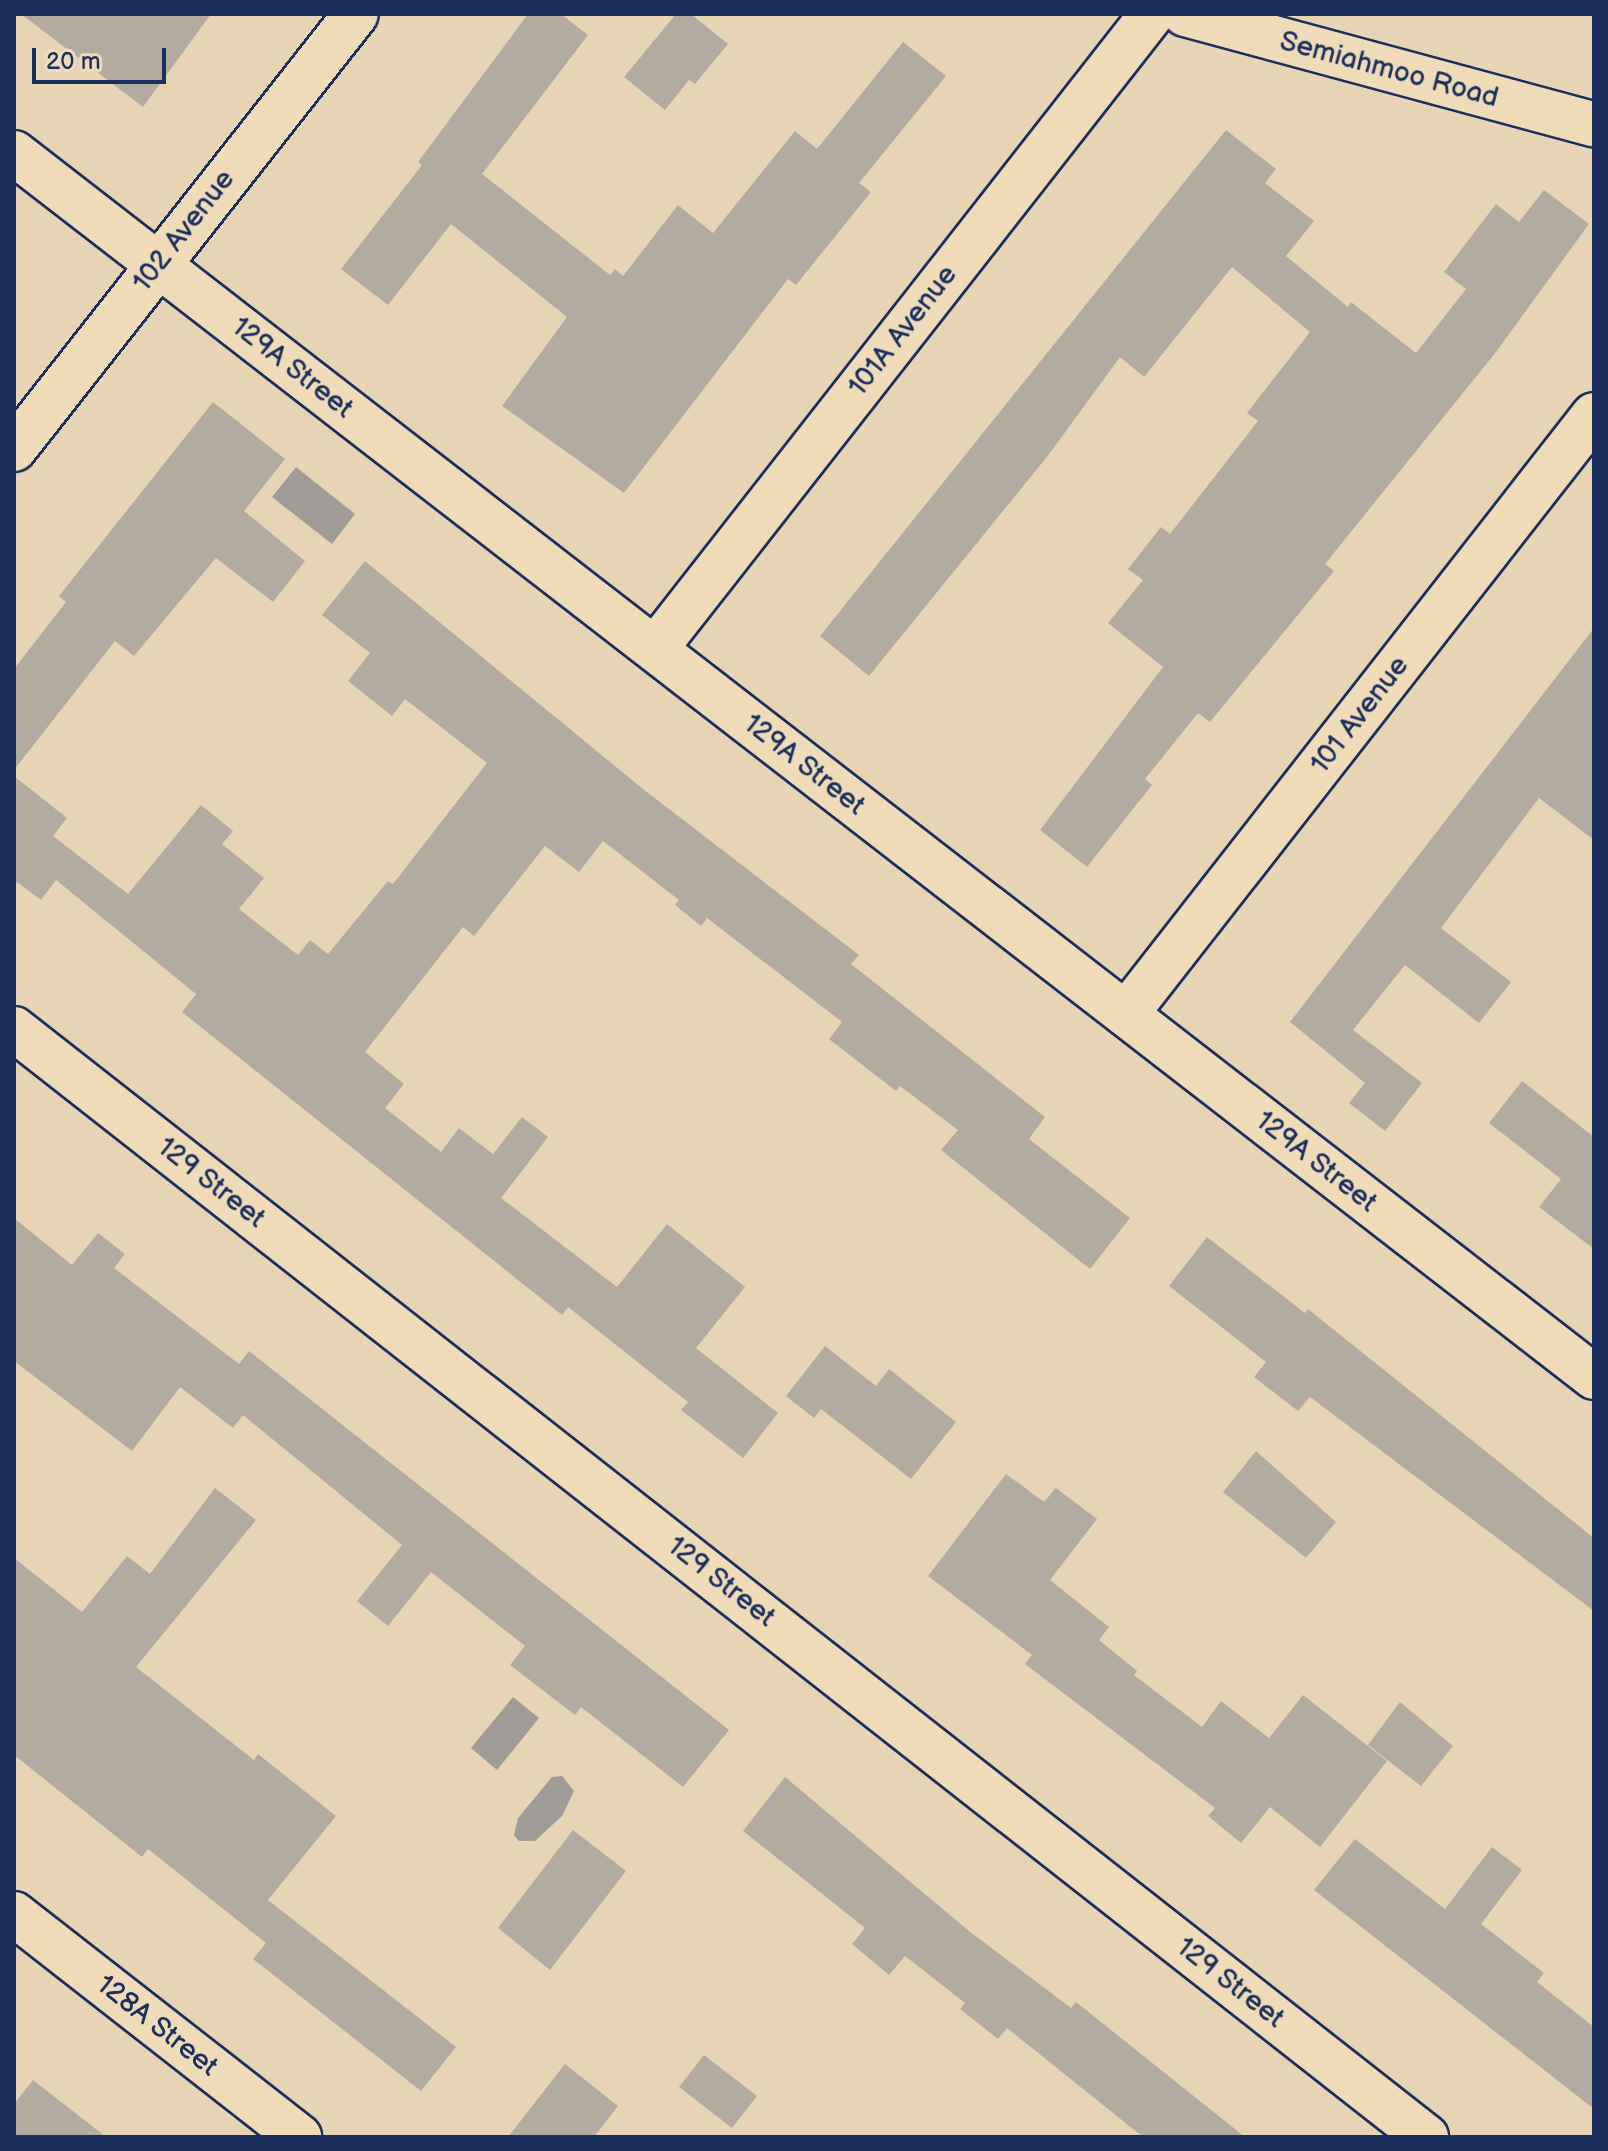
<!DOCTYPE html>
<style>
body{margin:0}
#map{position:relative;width:1608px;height:2151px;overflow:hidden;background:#e7d4b5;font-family:"Balsamiq Sans",sans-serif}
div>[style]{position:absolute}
.water>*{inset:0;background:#a19b97}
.building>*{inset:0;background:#b4aba0}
.roads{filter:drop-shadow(2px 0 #1b2f5e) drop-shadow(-2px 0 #1b2f5e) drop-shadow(0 2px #1b2f5e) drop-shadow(0 -2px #1b2f5e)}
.street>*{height:44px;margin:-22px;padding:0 22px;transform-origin:22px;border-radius:22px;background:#f0dbb9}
span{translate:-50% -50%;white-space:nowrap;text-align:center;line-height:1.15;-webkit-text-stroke:6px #f0dbb9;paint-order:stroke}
.street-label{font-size:28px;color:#1b2f5e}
.frame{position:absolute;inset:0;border:16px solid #1b2f5e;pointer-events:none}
.scale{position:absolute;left:32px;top:48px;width:134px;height:36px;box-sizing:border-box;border:4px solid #1b2f5e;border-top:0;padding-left:10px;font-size:24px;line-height:28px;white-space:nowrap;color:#1b2f5e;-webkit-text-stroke:6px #f0dbb9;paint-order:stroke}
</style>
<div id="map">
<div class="water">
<div style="clip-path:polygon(296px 467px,355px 514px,332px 544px,272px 497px)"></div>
<div style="clip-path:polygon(513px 1697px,539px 1718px,497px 1770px,471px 1748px)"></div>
<div style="clip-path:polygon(562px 1776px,574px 1791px,562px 1816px,535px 1841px,519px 1841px,514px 1835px,518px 1818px,552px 1777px)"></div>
</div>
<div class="building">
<div style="clip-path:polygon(21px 14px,211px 14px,143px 107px)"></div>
<div style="clip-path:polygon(528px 14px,561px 14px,588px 35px,482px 174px,610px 275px,615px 269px,623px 276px,678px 205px,713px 233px,795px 131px,817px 149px,903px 42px,946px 76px,859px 183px,871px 192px,796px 285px,788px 279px,624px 493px,502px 406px,567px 317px,451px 224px,388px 305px,341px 269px,422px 165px,418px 162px)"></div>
<div style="clip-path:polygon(676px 14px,691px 14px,728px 44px,695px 84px,689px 80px,665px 110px,624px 77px)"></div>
<div style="clip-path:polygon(1226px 130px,1276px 169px,1265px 183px,1314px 221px,1286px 256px,1348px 307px,1351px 302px,1416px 353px,1466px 289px,1444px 272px,1496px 204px,1519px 222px,1544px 190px,1589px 224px,1496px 352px,1325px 564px,1334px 571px,1210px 722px,1198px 713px,1145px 779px,1152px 785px,1087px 867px,1040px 830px,1163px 667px,1108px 623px,1143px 580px,1128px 569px,1161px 527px,1170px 534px,1258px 421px,1247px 413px,1310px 332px,1232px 267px,1144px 377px,1120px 357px,1050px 453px,869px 676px,820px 636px)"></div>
<div style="clip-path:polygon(213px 402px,285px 459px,244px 511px,305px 561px,273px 602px,216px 558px,134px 656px,115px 641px,14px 770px,14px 669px,66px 602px,59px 596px)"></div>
<div style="clip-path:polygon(365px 561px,643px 789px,859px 955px,851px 964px,1045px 1117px,1029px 1139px,1130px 1218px,1090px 1269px,941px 1150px,958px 1130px,900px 1086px,896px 1091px,829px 1039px,842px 1022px,707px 918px,701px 926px,675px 905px,679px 900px,603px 841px,579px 872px,545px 846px,474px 936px,463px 927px,365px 1052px,404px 1084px,385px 1108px,441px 1152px,459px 1128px,493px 1154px,522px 1117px,548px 1137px,501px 1198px,617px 1287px,667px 1224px,745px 1287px,696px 1348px,778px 1413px,743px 1458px,681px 1410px,688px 1402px,568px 1307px,562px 1315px,182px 1012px,196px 994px,56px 880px,41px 900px,17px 882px,14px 886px,14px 776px,67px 818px,53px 836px,128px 894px,201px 805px,233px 831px,222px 844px,264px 878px,239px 909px,298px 955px,310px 940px,328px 954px,388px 881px,393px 884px,487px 763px,405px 699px,392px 716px,348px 681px,370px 653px,322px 615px)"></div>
<div style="clip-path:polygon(1594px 628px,1594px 840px,1539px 798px,1441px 928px,1511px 982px,1479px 1023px,1405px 965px,1353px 1030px,1422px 1083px,1385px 1131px,1349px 1103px,1365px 1083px,1290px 1022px)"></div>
<div style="clip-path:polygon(1522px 1081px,1594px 1137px,1594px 1249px,1539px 1207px,1561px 1179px,1489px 1123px)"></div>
<div style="clip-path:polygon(14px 1218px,72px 1265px,98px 1233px,125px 1254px,114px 1268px,239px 1364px,249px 1351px,729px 1730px,683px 1787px,581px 1707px,575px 1715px,510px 1665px,525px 1646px,431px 1572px,388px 1626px,357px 1601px,402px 1545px,243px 1415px,233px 1428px,180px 1387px,132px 1451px,14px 1361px)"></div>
<div style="clip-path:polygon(1207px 1237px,1305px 1313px,1308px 1309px,1594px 1538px,1594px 1611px,1310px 1397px,1298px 1411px,1254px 1377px,1266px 1362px,1169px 1286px)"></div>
<div style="clip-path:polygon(825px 1346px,876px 1386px,889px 1369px,956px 1422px,911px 1479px,821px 1409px,814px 1418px,786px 1396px)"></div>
<div style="clip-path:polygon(1256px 1451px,1336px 1522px,1306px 1558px,1223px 1492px)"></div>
<div style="clip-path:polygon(1006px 1474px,1044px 1502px,1056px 1488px,1097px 1519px,1050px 1580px,1109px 1627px,1099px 1640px,1137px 1671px,1134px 1675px,1202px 1727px,1221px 1701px,1269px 1738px,1303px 1695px,1387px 1761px,1320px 1847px,1270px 1807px,1241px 1843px,1208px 1816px,1215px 1808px,1025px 1664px,1032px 1655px,928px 1576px)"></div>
<div style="clip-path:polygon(215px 1488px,256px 1520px,136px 1667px,254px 1760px,258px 1754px,336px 1816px,268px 1900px,456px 2047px,421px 2091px,253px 1959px,266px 1943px,148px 1849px,142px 1857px,14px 1755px,14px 1558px,82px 1612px,127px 1556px,150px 1574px)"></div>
<div style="clip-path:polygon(1400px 1702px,1453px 1746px,1421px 1786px,1368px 1745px)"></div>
<div style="clip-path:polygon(785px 1777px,969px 1931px,1071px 2008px,1076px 2002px,1245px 2137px,1143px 2137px,1007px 2028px,998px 2039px,960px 2009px,965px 2003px,905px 1956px,889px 1975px,852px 1944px,865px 1928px,743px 1831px)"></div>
<div style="clip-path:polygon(573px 1830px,626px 1871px,550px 1970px,498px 1928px)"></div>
<div style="clip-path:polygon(1355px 1839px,1445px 1909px,1492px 1847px,1522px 1870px,1481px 1924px,1544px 1973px,1537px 1982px,1594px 2027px,1594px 2109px,1314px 1890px)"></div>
<div style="clip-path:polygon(704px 2055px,757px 2096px,732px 2128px,679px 2087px)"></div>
<div style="clip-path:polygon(565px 2064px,618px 2106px,594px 2137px,508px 2137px)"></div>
<div style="clip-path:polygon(33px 2080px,106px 2137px,14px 2137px,14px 2104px)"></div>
</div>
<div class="roads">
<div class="street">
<div style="left:1185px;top:14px;width:424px;rotate:15.1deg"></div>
<div style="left:14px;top:153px;width:1999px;rotate:37.76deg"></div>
<div style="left:14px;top:449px;width:553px;rotate:-51.83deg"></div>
<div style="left:655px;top:649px;width:806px;rotate:-51.95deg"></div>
<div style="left:1126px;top:1014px;width:760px;rotate:-52deg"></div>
<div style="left:14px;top:1029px;width:1795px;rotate:38.12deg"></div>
<div style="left:14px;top:1914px;width:362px;rotate:38deg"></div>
</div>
</div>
<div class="street-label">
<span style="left:1389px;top:70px;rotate:15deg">Semiahmoo Road</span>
<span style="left:184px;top:231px;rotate:-52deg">102 Avenue</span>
<span style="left:903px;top:331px;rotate:-52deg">101A Avenue</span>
<span style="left:292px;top:368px;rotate:38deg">129A Street</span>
<span style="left:1360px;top:715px;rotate:-52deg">101 Avenue</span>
<span style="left:804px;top:765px;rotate:38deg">129A Street</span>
<span style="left:1316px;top:1162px;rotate:38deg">129A Street</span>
<span style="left:211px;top:1183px;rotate:38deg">129 Street</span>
<span style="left:721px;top:1582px;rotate:38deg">129 Street</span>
<span style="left:1230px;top:1983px;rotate:38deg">129 Street</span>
<span style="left:157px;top:2026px;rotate:38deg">128A Street</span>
</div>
<div class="frame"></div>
<div class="scale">20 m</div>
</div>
